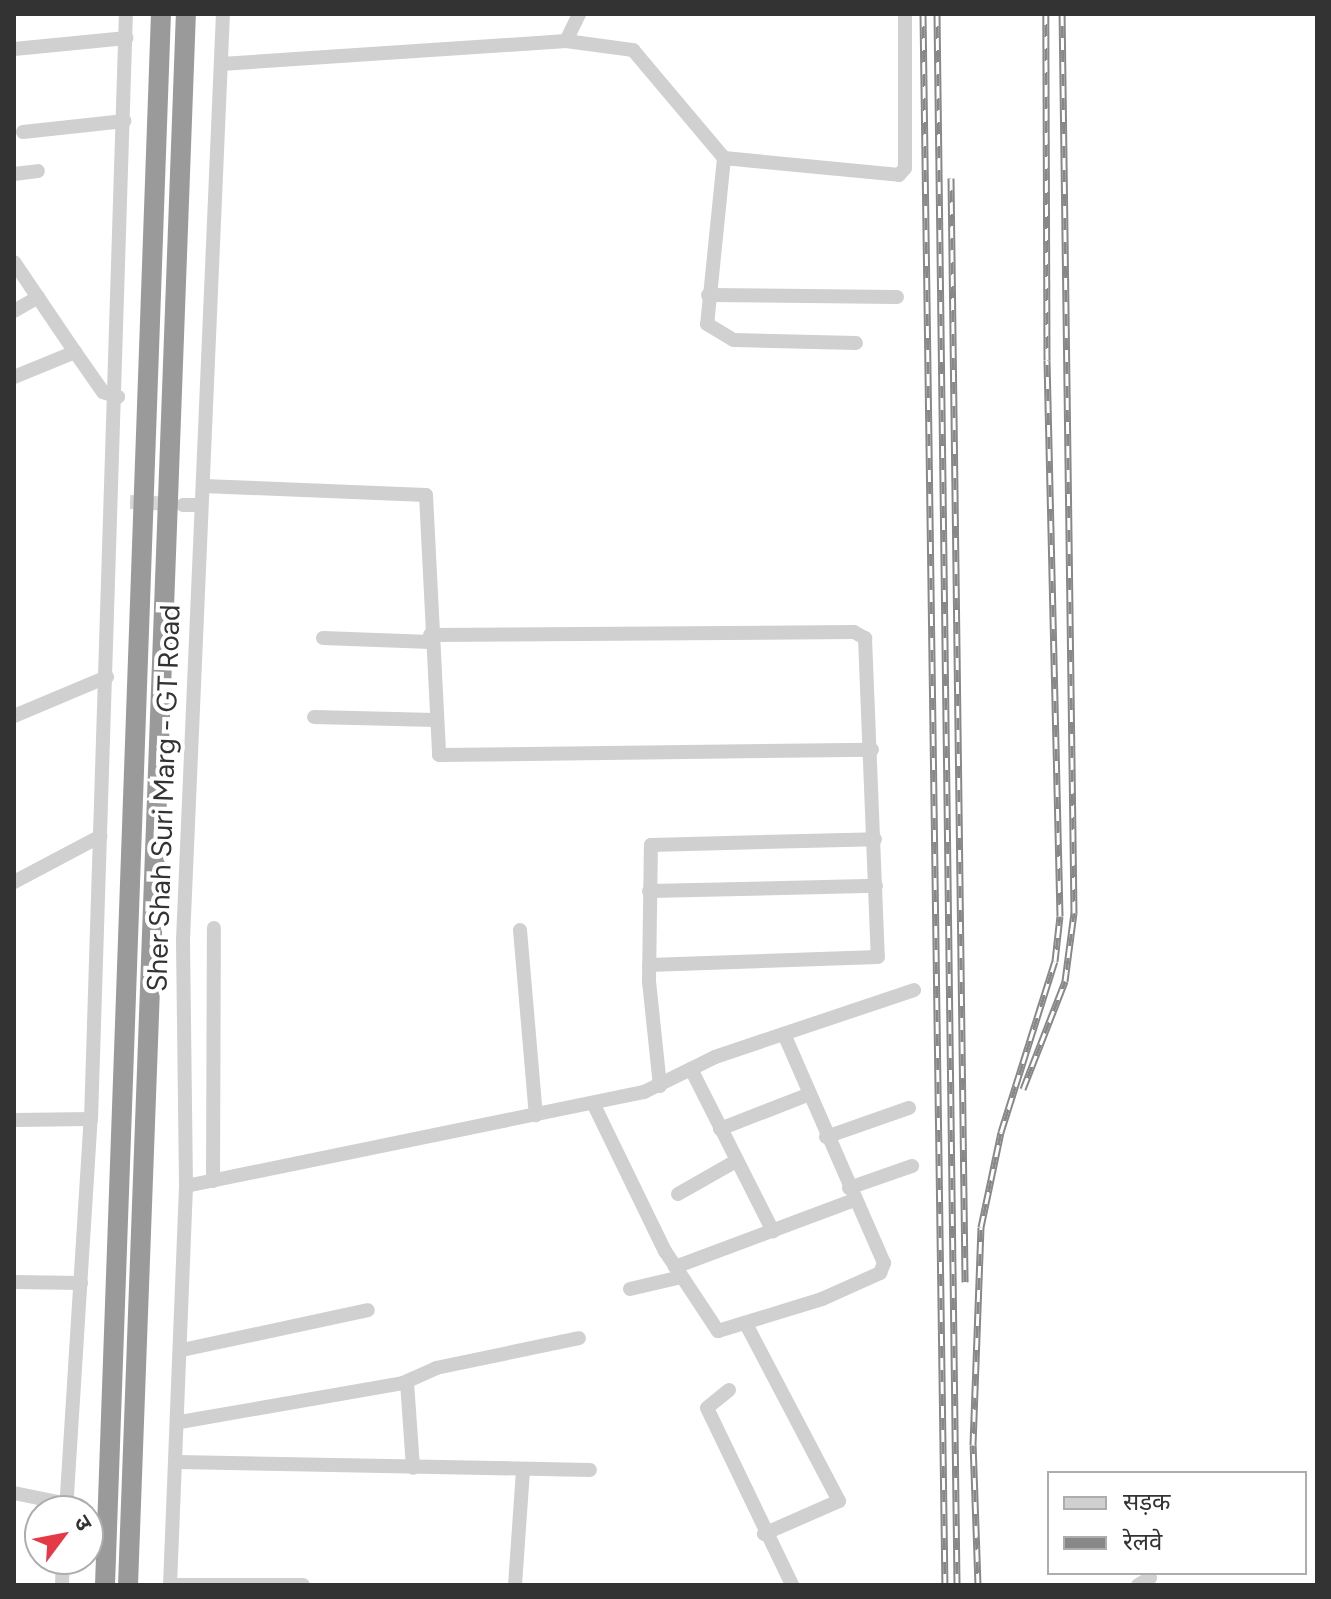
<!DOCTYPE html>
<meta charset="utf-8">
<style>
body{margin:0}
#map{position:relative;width:1331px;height:1599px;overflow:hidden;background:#fff;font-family:Figtree,"Noto Sans Devanagari",sans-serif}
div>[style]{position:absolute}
.minor-tunnel>*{height:14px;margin-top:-7px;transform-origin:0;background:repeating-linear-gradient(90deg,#d6d6d6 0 14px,transparent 0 21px)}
.minor>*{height:14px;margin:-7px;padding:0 7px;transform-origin:7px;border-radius:7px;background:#d0d0d0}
.highway>*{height:20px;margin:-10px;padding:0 10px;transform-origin:10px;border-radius:10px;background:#9a9a9a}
.rail>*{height:7px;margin-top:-3.5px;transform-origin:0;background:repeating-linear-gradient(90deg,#fff 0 12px,#888 0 24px);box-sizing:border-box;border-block:2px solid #888}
span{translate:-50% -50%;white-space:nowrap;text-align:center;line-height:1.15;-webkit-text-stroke:8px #fff;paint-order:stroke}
.street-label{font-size:28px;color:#333}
.frame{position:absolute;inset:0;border:16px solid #333;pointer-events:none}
.legend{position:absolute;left:1047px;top:1471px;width:260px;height:104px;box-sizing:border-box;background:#fff;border:2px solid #adadad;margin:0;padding:10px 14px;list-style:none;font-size:24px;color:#333}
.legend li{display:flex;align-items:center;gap:16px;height:40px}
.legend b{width:40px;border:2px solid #adadad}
.north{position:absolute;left:24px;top:1495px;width:80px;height:80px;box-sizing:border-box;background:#fff;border:2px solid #adadad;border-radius:50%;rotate:58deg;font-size:22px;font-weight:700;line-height:32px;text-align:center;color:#333}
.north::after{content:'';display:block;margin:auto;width:28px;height:36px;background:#e63946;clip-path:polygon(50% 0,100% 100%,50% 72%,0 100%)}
</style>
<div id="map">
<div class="minor-tunnel">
<div style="left:130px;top:502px;width:45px;rotate:2.5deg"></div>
</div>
<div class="minor">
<div style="left:566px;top:41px;width:68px;rotate:7.7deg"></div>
<div style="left:633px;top:50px;width:141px;rotate:49.9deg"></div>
<div style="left:724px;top:158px;width:176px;rotate:5.5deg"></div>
<div style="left:899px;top:175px;width:9px;rotate:-49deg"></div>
<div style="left:905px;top:168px;width:154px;rotate:-90deg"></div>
<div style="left:14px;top:49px;width:113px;rotate:-5.6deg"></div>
<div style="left:221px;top:64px;width:346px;rotate:-3.8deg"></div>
<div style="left:566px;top:41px;width:30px;rotate:-64deg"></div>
<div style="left:23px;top:132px;width:102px;rotate:-6.2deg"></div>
<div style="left:724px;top:158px;width:167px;rotate:95.8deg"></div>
<div style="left:707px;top:324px;width:31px;rotate:31deg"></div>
<div style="left:734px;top:340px;width:122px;rotate:1.4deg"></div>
<div style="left:14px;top:174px;width:24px;rotate:-7deg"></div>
<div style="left:14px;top:262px;width:109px;rotate:55.9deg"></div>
<div style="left:708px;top:295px;width:189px;rotate:0.6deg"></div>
<div style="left:14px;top:311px;width:28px;rotate:-30deg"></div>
<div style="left:14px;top:377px;width:66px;rotate:-22.3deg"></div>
<div style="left:75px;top:352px;width:49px;rotate:55deg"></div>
<div style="left:103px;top:392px;width:16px;rotate:18deg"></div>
<div style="left:203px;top:486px;width:223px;rotate:2.3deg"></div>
<div style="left:426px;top:495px;width:260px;rotate:87.1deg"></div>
<div style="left:439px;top:755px;width:433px;rotate:-0.7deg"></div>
<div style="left:183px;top:505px;width:18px"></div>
<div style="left:430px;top:635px;width:424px;rotate:-0.4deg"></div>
<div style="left:854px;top:632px;width:13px;rotate:29deg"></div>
<div style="left:865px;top:638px;width:319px;rotate:87.7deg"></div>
<div style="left:878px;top:957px;width:229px;rotate:178deg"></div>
<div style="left:323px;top:638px;width:108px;rotate:2.1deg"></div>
<div style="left:14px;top:716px;width:101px;rotate:-22.8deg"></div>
<div style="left:314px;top:717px;width:121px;rotate:1.4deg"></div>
<div style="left:14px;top:882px;width:98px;rotate:-27.9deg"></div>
<div style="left:649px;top:891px;width:227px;rotate:-1.3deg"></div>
<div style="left:520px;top:930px;width:186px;rotate:85.1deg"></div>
<div style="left:691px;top:1069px;width:182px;rotate:63.2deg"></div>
<div style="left:660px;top:1086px;width:105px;rotate:-96deg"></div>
<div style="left:649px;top:982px;width:137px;rotate:-89.2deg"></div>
<div style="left:651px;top:845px;width:224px;rotate:-1.5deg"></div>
<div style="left:593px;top:1103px;width:165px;rotate:64.1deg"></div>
<div style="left:665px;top:1251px;width:96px;rotate:56.5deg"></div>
<div style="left:718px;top:1331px;width:109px;rotate:-17.1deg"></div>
<div style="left:822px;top:1299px;width:64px;rotate:-24.1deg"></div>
<div style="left:880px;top:1273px;width:11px;rotate:-68deg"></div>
<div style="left:884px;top:1263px;width:250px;rotate:-113.6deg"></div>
<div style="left:14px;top:1120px;width:77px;rotate:-0.7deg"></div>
<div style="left:720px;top:1129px;width:93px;rotate:-21.3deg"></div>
<div style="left:826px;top:1137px;width:88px;rotate:-19.3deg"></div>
<div style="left:213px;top:1181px;width:253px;rotate:-89.8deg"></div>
<div style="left:186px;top:1186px;width:468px;rotate:-11.6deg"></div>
<div style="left:644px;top:1092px;width:79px;rotate:-26.2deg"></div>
<div style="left:715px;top:1057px;width:210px;rotate:-18.6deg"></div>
<div style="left:849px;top:1188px;width:67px;rotate:-19.2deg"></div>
<div style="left:678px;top:1194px;width:67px;rotate:-29.6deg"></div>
<div style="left:675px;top:1267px;width:191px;rotate:-20.5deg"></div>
<div style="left:14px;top:1282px;width:67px;rotate:0.9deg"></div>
<div style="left:630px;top:1289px;width:52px;rotate:-13.2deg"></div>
<div style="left:746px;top:1324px;width:200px;rotate:62.3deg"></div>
<div style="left:839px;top:1501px;width:82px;rotate:156.3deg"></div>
<div style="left:182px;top:1350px;width:190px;rotate:-12.1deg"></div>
<div style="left:407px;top:1382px;width:86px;rotate:86deg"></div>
<div style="left:729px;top:1390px;width:28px;rotate:141deg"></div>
<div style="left:707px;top:1408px;width:196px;rotate:64.3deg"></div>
<div style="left:180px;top:1422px;width:226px;rotate:-9.9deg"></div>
<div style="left:403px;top:1383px;width:36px;rotate:-24deg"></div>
<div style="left:436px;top:1368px;width:146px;rotate:-11.8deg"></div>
<div style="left:178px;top:1462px;width:412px;rotate:1.1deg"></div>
<div style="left:14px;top:1493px;width:54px;rotate:11.7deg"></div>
<div style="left:66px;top:1511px;width:393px;rotate:-86.4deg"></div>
<div style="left:91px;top:1119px;width:1106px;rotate:-88.19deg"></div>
<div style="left:62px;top:1585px;width:26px;rotate:-88deg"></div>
<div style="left:170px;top:1585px;width:399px;rotate:-87.7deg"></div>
<div style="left:186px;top:1186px;width:246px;rotate:-90.7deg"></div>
<div style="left:183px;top:940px;width:927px;rotate:-87.53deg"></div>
<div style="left:170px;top:1585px;width:133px"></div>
<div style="left:515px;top:1585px;width:114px;rotate:-86deg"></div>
<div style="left:1138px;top:1585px;width:14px;rotate:-30deg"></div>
</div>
<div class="highway">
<div style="left:105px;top:1585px;width:1572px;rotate:-87.96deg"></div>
<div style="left:128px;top:1585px;width:1572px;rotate:-87.89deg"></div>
</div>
<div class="rail">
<div style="left:923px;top:14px;width:1571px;rotate:89.2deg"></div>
<div style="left:937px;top:14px;width:1571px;rotate:89.27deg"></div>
<div style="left:951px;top:178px;width:1104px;rotate:89.27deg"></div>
<div style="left:1023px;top:1089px;width:116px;rotate:-68.7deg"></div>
<div style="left:1065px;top:981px;width:69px;rotate:-82.5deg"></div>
<div style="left:1074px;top:913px;width:899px;rotate:-90.76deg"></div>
<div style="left:978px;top:1585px;width:140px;rotate:-92deg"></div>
<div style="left:973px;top:1445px;width:218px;rotate:-87.9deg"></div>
<div style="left:981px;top:1227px;width:97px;rotate:-78.1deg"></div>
<div style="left:1001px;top:1132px;width:179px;rotate:-72.5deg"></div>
<div style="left:1055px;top:961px;width:45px;rotate:-83.7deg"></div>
<div style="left:1060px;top:916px;width:556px;rotate:-91.34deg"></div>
<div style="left:1047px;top:360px;width:346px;rotate:-90.2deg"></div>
</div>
<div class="street-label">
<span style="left:163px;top:798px;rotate:-88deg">Sher Shah Suri Marg - GT Road</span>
</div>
<div class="frame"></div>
<ul class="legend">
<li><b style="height:10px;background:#d0d0d0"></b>सड़क</li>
<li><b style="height:10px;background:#888"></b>रेलवे</li>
</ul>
<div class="north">उ</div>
</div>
